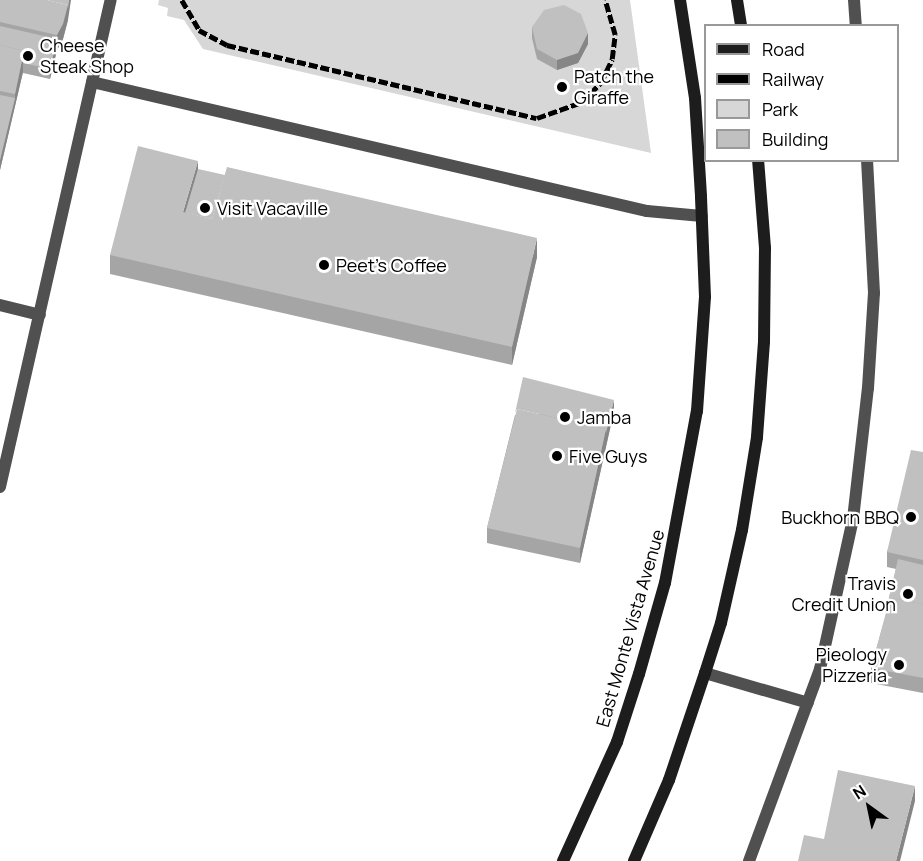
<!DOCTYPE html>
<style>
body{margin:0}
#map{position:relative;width:923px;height:861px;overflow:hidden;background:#fff;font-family:Manrope,sans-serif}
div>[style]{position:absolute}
.green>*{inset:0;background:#d7d7d7}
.service>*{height:12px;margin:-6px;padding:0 6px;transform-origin:6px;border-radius:6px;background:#505050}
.secondary>*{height:12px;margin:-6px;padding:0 6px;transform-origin:6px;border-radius:6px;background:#1d1d1d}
.rail>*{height:4.5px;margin-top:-2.25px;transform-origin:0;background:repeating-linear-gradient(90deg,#000 0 9px,transparent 0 12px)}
.wall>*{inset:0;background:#a5a5a5}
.shaded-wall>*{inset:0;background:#868686}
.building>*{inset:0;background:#c0c0c0}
.dots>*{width:16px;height:16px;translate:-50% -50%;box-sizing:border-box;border:3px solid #fff;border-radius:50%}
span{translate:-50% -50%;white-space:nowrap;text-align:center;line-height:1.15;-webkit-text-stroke:4.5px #fff;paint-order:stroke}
.poi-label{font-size:18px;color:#000}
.left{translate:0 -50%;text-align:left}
.right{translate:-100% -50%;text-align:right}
.street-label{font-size:18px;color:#000}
.legend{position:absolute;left:704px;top:24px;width:195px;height:138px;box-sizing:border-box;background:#fff;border:2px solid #999;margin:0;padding:8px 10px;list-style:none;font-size:18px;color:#000}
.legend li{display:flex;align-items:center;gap:12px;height:30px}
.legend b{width:30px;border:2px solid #999}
.north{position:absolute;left:839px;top:777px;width:60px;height:60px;-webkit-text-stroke:4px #fff;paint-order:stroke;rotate:327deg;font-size:16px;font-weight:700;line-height:24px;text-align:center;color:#000}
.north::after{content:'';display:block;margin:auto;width:21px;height:27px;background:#000;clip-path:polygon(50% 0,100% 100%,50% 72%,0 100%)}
</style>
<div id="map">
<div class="green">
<div style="clip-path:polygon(159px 0,630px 0,651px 153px,203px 49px,184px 20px,167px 16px,168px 8px,158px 5px)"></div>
</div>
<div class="service">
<div style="left:854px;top:0;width:26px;rotate:86deg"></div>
<div style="left:92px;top:82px;width:570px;rotate:13.09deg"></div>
<div style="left:647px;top:211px;width:55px;rotate:5.2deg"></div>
<div style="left:0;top:305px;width:41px;rotate:14deg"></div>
<div style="left:0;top:487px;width:499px;rotate:-77.2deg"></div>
<div style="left:705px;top:673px;width:107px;rotate:16.2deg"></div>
<div style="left:749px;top:861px;width:205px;rotate:-69.7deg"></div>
<div style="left:820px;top:669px;width:154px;rotate:-77.6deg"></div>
<div style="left:853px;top:519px;width:132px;rotate:-83.5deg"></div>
<div style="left:868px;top:388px;width:95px;rotate:-86.4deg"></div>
<div style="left:874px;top:293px;width:133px;rotate:-93deg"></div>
</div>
<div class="secondary">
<div style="left:737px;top:0;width:26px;rotate:81deg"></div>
<div style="left:563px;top:861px;width:131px;rotate:-65.6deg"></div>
<div style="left:617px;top:742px;width:71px;rotate:-72.1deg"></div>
<div style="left:639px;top:674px;width:95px;rotate:-74.1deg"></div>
<div style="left:665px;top:583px;width:175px;rotate:-79.5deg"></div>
<div style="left:697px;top:411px;width:114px;rotate:-86deg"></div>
<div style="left:705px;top:297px;width:101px;rotate:-92.3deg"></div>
<div style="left:701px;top:196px;width:98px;rotate:-93.5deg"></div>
<div style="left:695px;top:98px;width:99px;rotate:-98.7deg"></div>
<div style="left:634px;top:861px;width:88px;rotate:-66.6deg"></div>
<div style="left:669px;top:780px;width:113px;rotate:-71.4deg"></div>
<div style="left:705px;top:673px;width:52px;rotate:-72.3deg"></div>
<div style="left:721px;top:623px;width:95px;rotate:-77.3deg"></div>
<div style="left:742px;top:530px;width:94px;rotate:-80.8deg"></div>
<div style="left:757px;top:437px;width:95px;rotate:-85.8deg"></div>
<div style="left:764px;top:342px;width:94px;rotate:-89.4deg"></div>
<div style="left:765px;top:248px;width:88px;rotate:-94.5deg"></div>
</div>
<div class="rail">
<div style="left:182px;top:0;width:34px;rotate:60deg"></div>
<div style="left:199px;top:30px;width:32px;rotate:28deg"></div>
<div style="left:227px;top:45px;width:318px;rotate:13.3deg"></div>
<div style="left:537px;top:118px;width:48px;rotate:-19.6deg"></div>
<div style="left:582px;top:102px;width:28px;rotate:-46deg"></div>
<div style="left:601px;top:82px;width:25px;rotate:-64deg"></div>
<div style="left:612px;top:59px;width:24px;rotate:-83deg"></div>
<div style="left:615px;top:35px;width:36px;rotate:-106deg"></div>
</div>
<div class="wall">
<div style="clip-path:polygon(0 0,68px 20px,63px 39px,57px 50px,50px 79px,23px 73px,23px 72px,0 170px)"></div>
<div style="clip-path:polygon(532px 27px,588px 44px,578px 63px,557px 70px,537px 59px,532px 38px)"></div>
<div style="clip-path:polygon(110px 255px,537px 257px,512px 365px,110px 274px)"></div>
<div style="clip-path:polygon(614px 411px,580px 563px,487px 543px,487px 528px,515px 415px)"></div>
<div style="clip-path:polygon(923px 452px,923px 693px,871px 683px,871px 668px,888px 607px,888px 602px,896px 569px,887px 567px,887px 552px)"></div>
</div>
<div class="shaded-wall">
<div style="clip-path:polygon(69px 0,71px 0,68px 20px,63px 39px,57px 50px,50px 79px,50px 69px,57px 39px,57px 35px)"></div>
<div style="clip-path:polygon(588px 33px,588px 44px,578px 63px,557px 70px,557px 60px)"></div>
<div style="clip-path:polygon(24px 51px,24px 63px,23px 63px,23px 72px,0 170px,0 160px,15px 98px,15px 94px)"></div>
<div style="clip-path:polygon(198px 161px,198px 179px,185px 221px,183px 212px)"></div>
<div style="clip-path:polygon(537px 238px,537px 257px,512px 365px,512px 347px)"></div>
<div style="clip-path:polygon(614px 400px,614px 411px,580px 563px,580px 548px,606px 429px)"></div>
<div style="clip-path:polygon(915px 786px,915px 801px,900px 861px,896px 861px)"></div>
</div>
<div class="building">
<div style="clip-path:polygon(0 0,47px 0,68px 5px,63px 24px,57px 35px,0 22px)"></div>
<div style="clip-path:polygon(47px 0,69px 0,68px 9px,68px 5px)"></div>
<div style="clip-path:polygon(564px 5px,581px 14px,588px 33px,578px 53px,557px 60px,537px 49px,532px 27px,544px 10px)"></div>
<div style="clip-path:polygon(0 26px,57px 39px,50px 69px,23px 63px,24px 51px,0 45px)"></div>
<div style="clip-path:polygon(0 45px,24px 51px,15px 94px,0 91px)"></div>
<div style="clip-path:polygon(0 95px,15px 98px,0 160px)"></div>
<div style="clip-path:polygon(138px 146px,198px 161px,183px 212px,212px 219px,227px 167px,537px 238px,512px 347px,110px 255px)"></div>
<div style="clip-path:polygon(198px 169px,225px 175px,212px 219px,185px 213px)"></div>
<div style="clip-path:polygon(523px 377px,614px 400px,606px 433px,606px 429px,517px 409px,515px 413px)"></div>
<div style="clip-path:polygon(517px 409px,606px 429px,580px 548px,487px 528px)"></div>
<div style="clip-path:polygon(911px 450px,923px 452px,923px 560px,887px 552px)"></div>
<div style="clip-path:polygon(898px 559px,923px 565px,923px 604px,890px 598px,889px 602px,888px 602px)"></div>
<div style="clip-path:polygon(890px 598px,923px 604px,923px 678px,871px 668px)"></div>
<div style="clip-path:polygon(838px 770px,915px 786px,896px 861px,798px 861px,804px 835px,824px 839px)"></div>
</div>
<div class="dots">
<div style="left:28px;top:56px;background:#000"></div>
<div style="left:562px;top:87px;background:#000"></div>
<div style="left:205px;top:208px;background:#000"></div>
<div style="left:324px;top:265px;background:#000"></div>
<div style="left:565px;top:417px;background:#000"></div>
<div style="left:557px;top:456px;background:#000"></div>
<div style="left:911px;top:517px;background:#000"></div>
<div style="left:908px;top:594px;background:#000"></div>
<div style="left:899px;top:665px;background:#000"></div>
</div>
<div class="poi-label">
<span class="left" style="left:40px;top:56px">Cheese<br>Steak Shop</span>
<span class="left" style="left:574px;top:87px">Patch the<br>Giraffe</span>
<span class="left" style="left:217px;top:208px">Visit Vacaville</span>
<span class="left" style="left:336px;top:265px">Peet's Coffee</span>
<span class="left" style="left:577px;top:417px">Jamba</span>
<span class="left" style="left:569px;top:456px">Five Guys</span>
<span class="right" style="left:899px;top:517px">Buckhorn BBQ</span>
<span class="right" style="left:896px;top:594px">Travis<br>Credit Union</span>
<span class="right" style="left:887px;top:665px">Pieology<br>Pizzeria</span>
</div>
<div class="street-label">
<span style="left:630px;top:628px;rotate:-74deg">East Monte Vista Avenue</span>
</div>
<ul class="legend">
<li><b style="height:8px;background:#1d1d1d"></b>Road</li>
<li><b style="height:8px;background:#000"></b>Railway</li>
<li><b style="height:16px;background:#d7d7d7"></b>Park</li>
<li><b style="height:16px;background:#c0c0c0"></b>Building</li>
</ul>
<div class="north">N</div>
</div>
